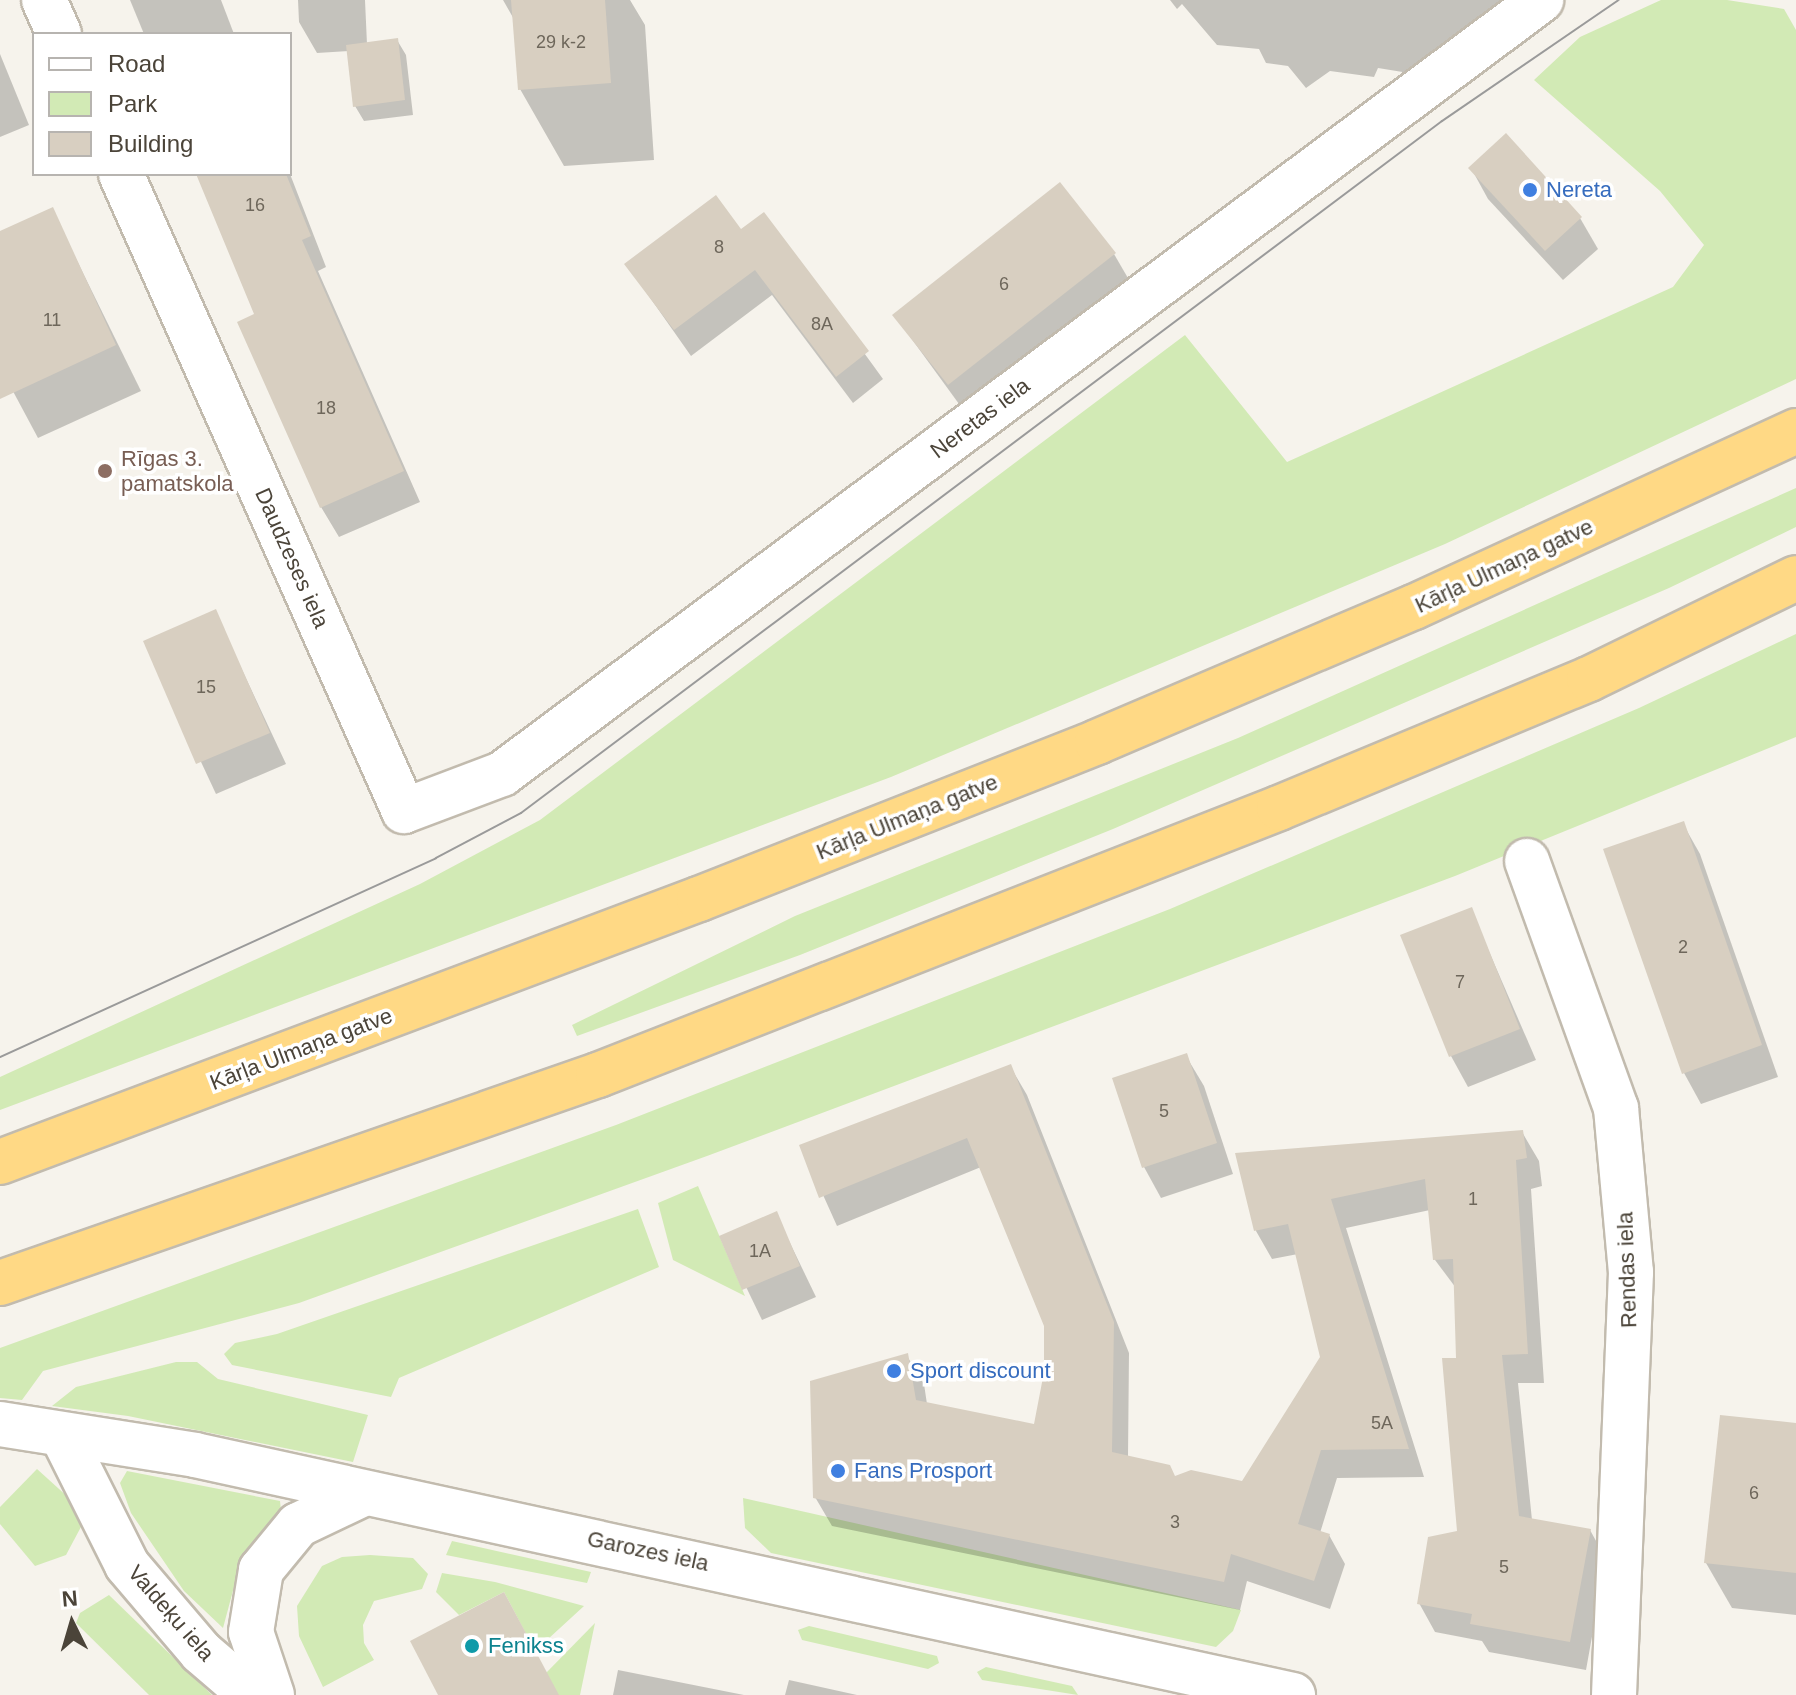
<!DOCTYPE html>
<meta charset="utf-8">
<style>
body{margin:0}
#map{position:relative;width:1796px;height:1695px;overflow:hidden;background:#f6f3ec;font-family:Arial,sans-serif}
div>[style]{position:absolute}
.green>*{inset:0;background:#d2eab5}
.shadow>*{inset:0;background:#0003}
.building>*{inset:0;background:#d8cfc1}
.roads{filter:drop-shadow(2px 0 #c2bbae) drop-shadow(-2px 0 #c2bbae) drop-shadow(0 2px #c2bbae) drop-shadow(0 -2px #c2bbae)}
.minor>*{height:44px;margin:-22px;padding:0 22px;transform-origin:22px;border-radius:22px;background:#fff}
.trunk>*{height:44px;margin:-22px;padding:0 22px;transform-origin:22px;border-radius:22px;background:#ffd985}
.tram>*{height:2px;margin:-1px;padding:0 1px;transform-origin:1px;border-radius:1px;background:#9a9a9a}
.dots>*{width:22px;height:22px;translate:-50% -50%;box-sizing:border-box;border:4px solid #fff;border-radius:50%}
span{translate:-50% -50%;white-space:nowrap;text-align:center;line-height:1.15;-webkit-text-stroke:7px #fff;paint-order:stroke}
.number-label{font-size:18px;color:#6e675b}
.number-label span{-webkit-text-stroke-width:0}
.shop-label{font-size:22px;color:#366cbe}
.left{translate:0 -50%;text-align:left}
.street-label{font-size:22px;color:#4b4439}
.education-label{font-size:22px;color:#785e54}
.culture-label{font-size:22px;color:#0d838f}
.legend{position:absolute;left:32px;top:32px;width:260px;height:144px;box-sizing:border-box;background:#fff;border:2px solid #b7b4b0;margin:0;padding:10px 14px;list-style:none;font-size:24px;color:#4b4439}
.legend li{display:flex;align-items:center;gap:16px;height:40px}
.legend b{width:40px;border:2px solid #b7b4b0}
.north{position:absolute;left:32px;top:1583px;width:80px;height:80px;-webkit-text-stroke:6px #fff;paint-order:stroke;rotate:355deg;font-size:22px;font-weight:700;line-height:32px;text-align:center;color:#4b4439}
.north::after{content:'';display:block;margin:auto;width:28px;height:36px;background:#4b4439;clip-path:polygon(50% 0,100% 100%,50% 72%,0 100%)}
</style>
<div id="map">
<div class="green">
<div style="clip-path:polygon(1661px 0,1727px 0,1784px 9px,1796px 30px,1796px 379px,1445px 544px,891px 777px,0 1110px,0 1077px,420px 884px,540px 820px,1185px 335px,1287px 462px,1673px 287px,1704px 245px,1660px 191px,1534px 80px,1580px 37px)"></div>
<div style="clip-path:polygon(1796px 488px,1796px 527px,1669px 588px,1113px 829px,800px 955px,577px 1036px,572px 1025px,795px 916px,1238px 738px)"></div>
<div style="clip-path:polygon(1796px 634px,1796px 737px,1455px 876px,707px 1156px,299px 1303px,43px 1371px,22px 1400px,0 1398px,0 1348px,616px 1125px,1170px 909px,1639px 708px)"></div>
<div style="clip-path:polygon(698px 1186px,745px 1296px,673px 1260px,658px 1203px)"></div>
<div style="clip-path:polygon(638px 1209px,659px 1267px,399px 1378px,391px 1397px,232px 1365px,224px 1354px,235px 1343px,277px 1334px)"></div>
<div style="clip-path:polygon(176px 1362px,197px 1362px,218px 1379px,368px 1415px,353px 1462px,128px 1416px,52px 1406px,76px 1387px)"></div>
<div style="clip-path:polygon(37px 1469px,69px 1498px,82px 1525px,66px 1555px,35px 1566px,0 1524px,0 1507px)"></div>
<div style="clip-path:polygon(127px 1471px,280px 1501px,281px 1511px,242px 1557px,223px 1628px,184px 1591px,131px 1513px,120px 1483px)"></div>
<div style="clip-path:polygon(743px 1498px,1241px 1610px,1233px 1631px,1216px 1647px,771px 1553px,745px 1528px)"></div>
<div style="clip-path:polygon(452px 1541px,591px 1572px,587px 1583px,446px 1555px)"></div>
<div style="clip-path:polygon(370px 1555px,413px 1558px,428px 1574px,422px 1589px,374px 1601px,363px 1625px,364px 1643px,374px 1660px,323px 1687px,299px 1636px,297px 1606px,322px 1566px,342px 1557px)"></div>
<div style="clip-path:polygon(442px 1573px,495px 1582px,584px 1606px,535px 1651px,504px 1592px,459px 1615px,436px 1592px)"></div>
<div style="clip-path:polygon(109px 1595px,212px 1695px,149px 1695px,76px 1623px,80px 1613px)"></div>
<div style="clip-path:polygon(595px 1623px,580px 1695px,558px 1695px,546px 1673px)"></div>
<div style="clip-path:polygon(809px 1626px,937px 1656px,939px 1663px,928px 1669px,802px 1640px,798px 1630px)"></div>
<div style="clip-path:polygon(986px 1667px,1072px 1686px,1078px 1695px,982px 1680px,977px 1672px)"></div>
</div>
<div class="shadow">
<div style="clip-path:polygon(130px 0,221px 0,234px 34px,144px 34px)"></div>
<div style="clip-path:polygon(298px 0,365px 0,367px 44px,397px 40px,406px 55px,413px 115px,364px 121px,355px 106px,349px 51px,317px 53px,299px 22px)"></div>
<div style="clip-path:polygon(503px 0,630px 0,645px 25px,654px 160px,564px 166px,520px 89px,515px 21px)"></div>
<div style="clip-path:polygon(1170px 0,1547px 0,1427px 76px,1378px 68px,1374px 77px,1330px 71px,1306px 88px,1288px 66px,1266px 63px,1259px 49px,1217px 45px,1182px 4px,1177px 9px)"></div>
<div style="clip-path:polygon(0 54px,29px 125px,0 137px)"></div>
<div style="clip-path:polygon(1471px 168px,1580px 218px,1598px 249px,1563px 280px,1488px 199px)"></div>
<div style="clip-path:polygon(200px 174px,290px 174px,326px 267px,318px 271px,420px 502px,339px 537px,321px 507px,256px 315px)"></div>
<div style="clip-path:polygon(52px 210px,141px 391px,38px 438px,0 367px,0 232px)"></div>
<div style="clip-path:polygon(764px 215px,883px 379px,853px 403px,772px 295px,691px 356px,627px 265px,741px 232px)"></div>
<div style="clip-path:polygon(1114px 254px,1132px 285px,967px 415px,895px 316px)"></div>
<div style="clip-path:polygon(215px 612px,286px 764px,216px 794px,145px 642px)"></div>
<div style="clip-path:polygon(1683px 824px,1700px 854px,1778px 1077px,1701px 1104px,1684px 1073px)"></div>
<div style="clip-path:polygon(1471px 910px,1536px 1060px,1468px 1087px,1451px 1056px)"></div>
<div style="clip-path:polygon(1186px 1056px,1204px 1086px,1233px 1174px,1161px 1198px,1144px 1167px)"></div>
<div style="clip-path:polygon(1010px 1066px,1027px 1095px,1129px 1353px,1128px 1458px,1175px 1478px,1243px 1484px,1322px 1358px,1298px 1254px,1272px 1259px,1256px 1231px,1238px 1154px,1522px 1132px,1539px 1161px,1542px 1186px,1531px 1189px,1544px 1383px,1518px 1383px,1532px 1520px,1590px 1530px,1606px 1559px,1586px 1670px,1489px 1652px,1482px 1641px,1435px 1632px,1419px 1603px,1460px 1533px,1456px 1288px,1435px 1260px,1430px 1210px,1346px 1228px,1424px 1477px,1337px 1478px,1320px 1533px,1329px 1535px,1345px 1564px,1330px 1609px,1247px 1581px,1240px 1610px,832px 1526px,815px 1497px,907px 1356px,924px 1384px,927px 1404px,1035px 1426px,1046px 1372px,1046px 1325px,981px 1167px,837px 1226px,801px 1146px)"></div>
<div style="clip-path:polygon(776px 1214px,816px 1297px,762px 1320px,722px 1237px)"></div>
<div style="clip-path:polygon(1796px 1425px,1796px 1615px,1732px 1608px,1706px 1563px)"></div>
<div style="clip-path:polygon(618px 1670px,744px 1695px,613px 1695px)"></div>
<div style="clip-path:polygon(789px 1680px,857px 1695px,785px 1695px)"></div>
</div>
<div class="building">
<div style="clip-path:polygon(511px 0,605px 0,611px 83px,518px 90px)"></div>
<div style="clip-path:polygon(398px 38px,405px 100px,353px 107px,346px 45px)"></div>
<div style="clip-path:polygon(1506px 133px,1582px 217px,1545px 251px,1468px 168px)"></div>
<div style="clip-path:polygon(196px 174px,286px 174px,311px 236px,302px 240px,404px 471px,320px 508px,237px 322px,254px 314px)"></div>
<div style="clip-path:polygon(1060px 182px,1116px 253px,948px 385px,892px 315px)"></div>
<div style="clip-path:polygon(716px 195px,741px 229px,764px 212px,869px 351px,836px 377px,755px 270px,674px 330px,624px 264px)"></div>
<div style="clip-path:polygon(53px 207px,116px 345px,0 399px,0 231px)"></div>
<div style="clip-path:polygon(216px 609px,270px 733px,196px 764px,143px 641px)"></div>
<div style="clip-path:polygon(1684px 821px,1762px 1045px,1682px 1074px,1603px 849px)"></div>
<div style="clip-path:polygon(1472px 907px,1520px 1029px,1449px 1057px,1400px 935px)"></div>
<div style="clip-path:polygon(1187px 1053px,1217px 1143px,1142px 1168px,1112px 1078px)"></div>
<div style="clip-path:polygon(1011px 1064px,1114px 1322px,1112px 1452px,1170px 1465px,1175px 1476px,1191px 1470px,1242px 1481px,1320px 1357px,1288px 1224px,1254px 1231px,1235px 1153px,1523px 1130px,1527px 1158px,1516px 1160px,1528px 1354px,1502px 1355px,1519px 1516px,1591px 1529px,1570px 1642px,1470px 1624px,1472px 1614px,1417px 1604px,1428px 1537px,1457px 1531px,1442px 1358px,1456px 1358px,1453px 1259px,1433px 1260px,1425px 1179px,1331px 1199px,1409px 1449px,1321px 1450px,1298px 1524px,1330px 1534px,1314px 1581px,1231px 1554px,1224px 1582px,813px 1498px,810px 1381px,908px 1353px,916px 1400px,1034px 1424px,1044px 1372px,1044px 1326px,967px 1138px,819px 1198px,799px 1145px)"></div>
<div style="clip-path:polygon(777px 1211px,800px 1266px,742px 1290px,719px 1236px)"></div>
<div style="clip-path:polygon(1720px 1415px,1796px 1423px,1796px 1573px,1704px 1563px)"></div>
<div style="clip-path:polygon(504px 1592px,559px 1695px,438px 1695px,410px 1641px)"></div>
</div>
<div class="roads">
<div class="minor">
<div style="left:44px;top:0;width:37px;rotate:66deg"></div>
<div style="left:121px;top:174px;width:697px;rotate:66.05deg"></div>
<div style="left:404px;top:811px;width:105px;rotate:-20.7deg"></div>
<div style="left:502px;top:774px;width:1296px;rotate:-36.68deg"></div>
<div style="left:1527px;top:861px;width:263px;rotate:70.2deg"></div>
<div style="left:1616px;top:1108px;width:165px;rotate:84.8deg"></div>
<div style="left:1631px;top:1272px;width:423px;rotate:92.3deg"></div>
<div style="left:0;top:1424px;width:197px;rotate:9deg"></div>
<div style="left:195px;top:1455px;width:1124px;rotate:12.33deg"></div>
<div style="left:62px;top:1435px;width:145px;rotate:63.4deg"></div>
<div style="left:127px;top:1565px;width:114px;rotate:49.6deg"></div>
<div style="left:201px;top:1652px;width:66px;rotate:40.7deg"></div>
<div style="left:272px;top:1695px;width:66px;rotate:-108.4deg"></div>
<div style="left:251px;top:1632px;width:63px;rotate:-80.8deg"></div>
<div style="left:261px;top:1570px;width:58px;rotate:-50.6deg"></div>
<div style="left:298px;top:1525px;width:74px;rotate:-25.5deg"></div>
</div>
<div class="trunk">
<div style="left:0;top:1162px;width:747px;rotate:-20.62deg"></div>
<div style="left:699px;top:899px;width:428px;rotate:-21.5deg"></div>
<div style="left:1097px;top:742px;width:345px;rotate:-23.1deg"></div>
<div style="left:1414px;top:607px;width:421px;rotate:-24.7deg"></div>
<div style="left:0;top:1283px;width:633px;rotate:-19.18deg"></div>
<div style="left:598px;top:1075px;width:731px;rotate:-21.41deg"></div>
<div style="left:1279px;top:808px;width:336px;rotate:-22.6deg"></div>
<div style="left:1589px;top:679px;width:230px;rotate:-26deg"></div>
</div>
</div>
<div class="tram">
<div style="left:0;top:1057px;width:479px;rotate:-24.5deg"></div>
<div style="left:436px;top:858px;width:96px;rotate:-27.9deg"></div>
<div style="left:521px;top:813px;width:1152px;rotate:-36.92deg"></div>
<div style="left:1442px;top:121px;width:214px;rotate:-34.4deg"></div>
</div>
<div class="dots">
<div style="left:1530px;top:190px;background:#3f7fe0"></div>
<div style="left:105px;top:471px;background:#8d6e63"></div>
<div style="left:894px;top:1371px;background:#3f7fe0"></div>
<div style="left:838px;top:1471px;background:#3f7fe0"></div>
<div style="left:472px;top:1646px;background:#0f9aa8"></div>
</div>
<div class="number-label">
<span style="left:561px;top:42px">29 k-2</span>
<span style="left:255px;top:205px">16</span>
<span style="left:719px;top:247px">8</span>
<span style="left:1004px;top:284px">6</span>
<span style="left:52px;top:320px">11</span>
<span style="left:822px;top:324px">8A</span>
<span style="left:326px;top:408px">18</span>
<span style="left:206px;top:687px">15</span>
<span style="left:1683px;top:947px">2</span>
<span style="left:1460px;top:982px">7</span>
<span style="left:1164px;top:1111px">5</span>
<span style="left:1473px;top:1199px">1</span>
<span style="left:760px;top:1251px">1A</span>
<span style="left:1382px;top:1423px">5A</span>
<span style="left:1754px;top:1493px">6</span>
<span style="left:1175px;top:1522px">3</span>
<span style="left:1504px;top:1567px">5</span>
</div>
<div class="shop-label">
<span class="left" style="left:1546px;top:190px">Nereta</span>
<span class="left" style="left:910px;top:1371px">Sport discount</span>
<span class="left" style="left:854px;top:1471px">Fans Prosport</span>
</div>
<div class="street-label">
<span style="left:980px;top:418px;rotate:-37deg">Neretas iela</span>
<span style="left:292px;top:558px;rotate:66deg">Daudzeses iela</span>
<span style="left:1504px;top:566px;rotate:-25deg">Kārļa Ulmaņa gatve</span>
<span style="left:907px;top:817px;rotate:-22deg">Kārļa Ulmaņa gatve</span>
<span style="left:301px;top:1049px;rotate:-21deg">Kārļa Ulmaņa gatve</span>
<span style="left:1627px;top:1270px;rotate:-92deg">Rendas iela</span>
<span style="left:648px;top:1551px;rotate:12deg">Garozes iela</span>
<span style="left:171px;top:1613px;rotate:49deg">Valdeķu iela</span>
</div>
<div class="education-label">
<span class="left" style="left:121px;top:471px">Rīgas 3.<br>pamatskola</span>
</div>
<div class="culture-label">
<span class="left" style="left:488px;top:1646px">Fenikss</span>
</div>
<ul class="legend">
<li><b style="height:10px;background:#fff"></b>Road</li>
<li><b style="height:22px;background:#d2eab5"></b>Park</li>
<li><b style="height:22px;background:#d8cfc1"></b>Building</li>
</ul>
<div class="north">N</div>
</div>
